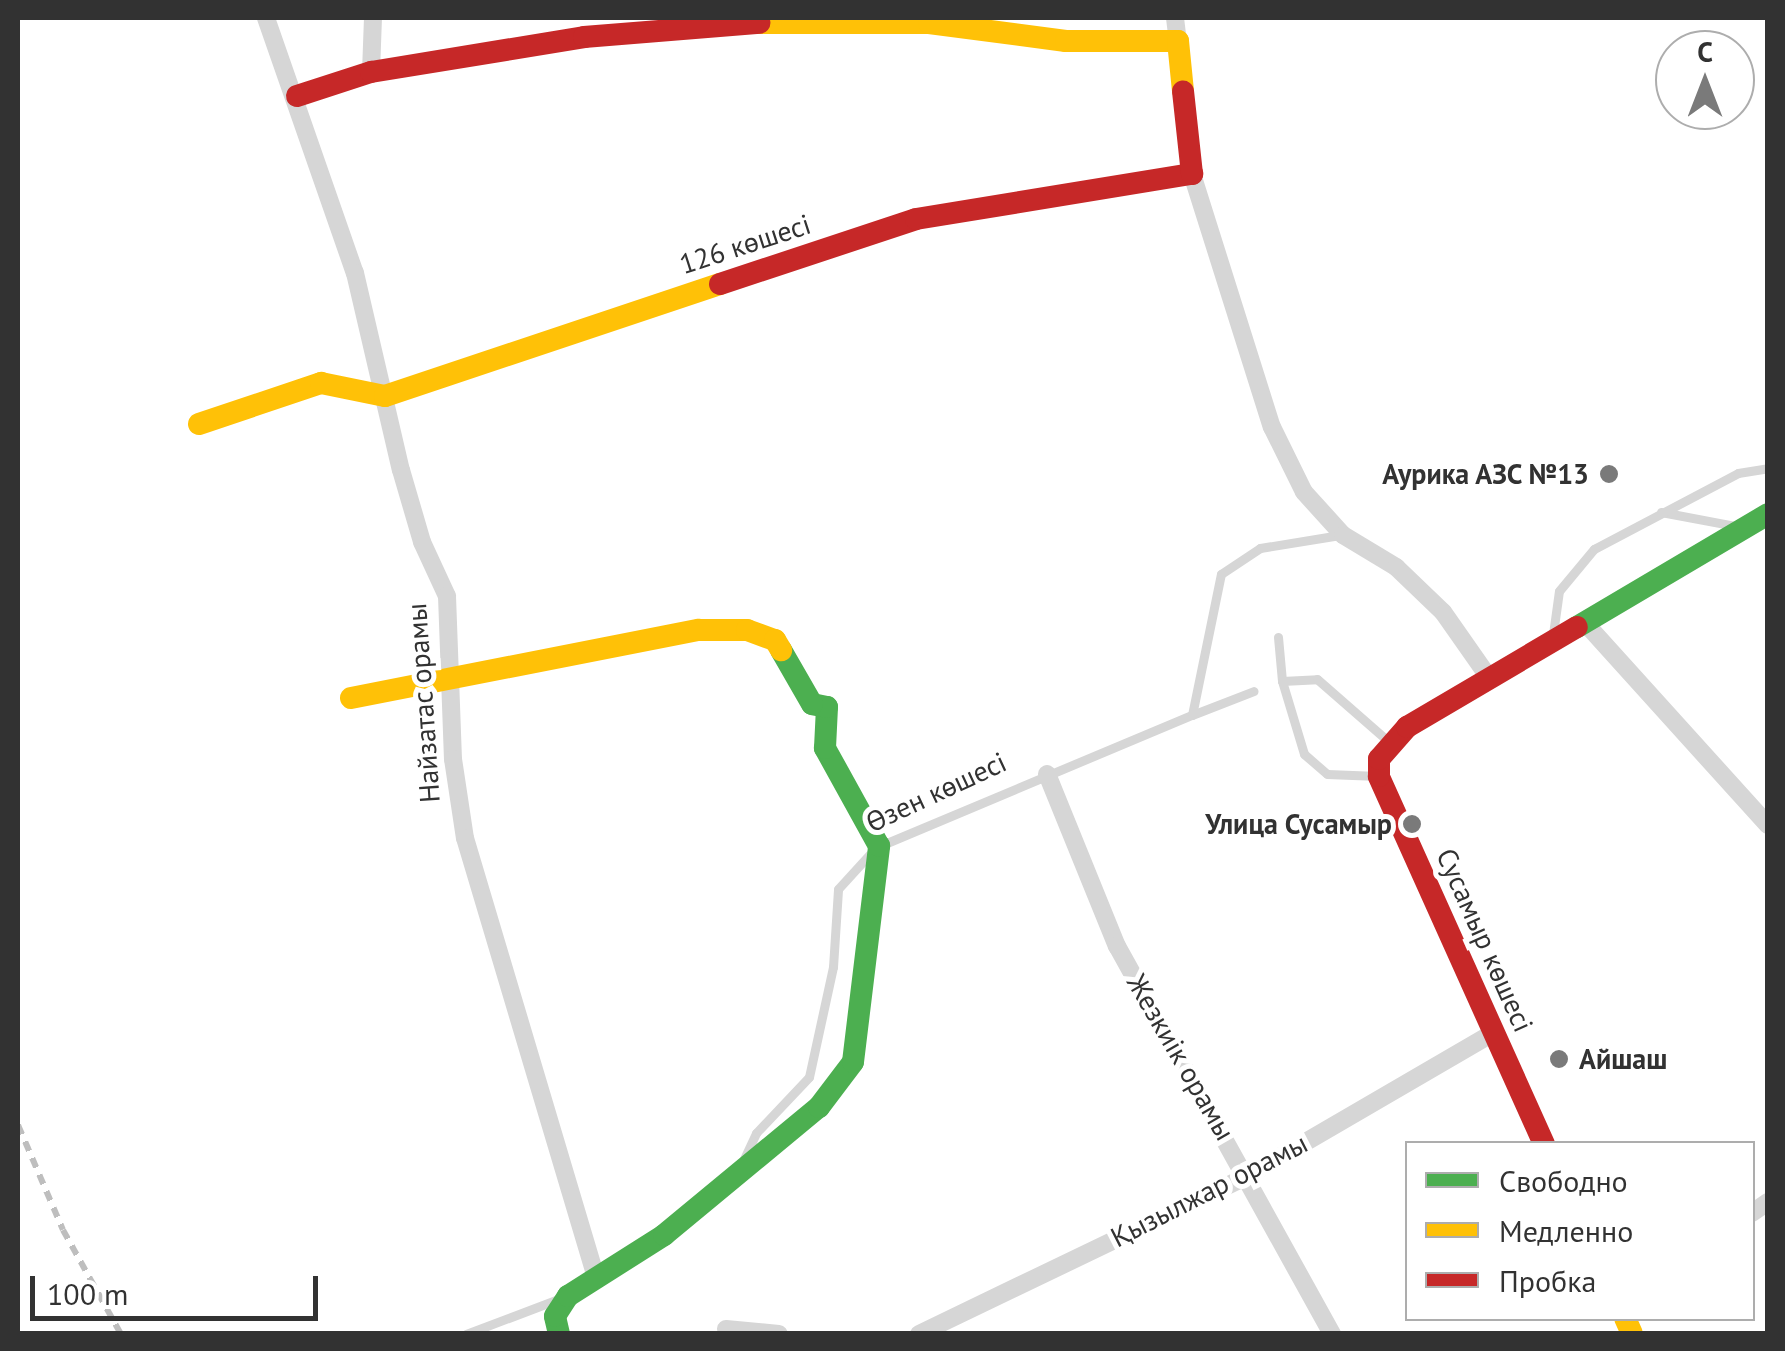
<!DOCTYPE html>
<meta charset="utf-8">
<style>
body{margin:0}
#map{position:relative;width:1785px;height:1351px;overflow:hidden;background:#fff;font-family:"PT Sans",sans-serif}
div>[style]{position:absolute}
.lane>*{height:9px;margin:-4.5px;padding:0 4.5px;transform-origin:4.5px;border-radius:4.5px;background:#d6d6d6}
.street>*{height:18px;margin:-9px;padding:0 9px;transform-origin:9px;border-radius:9px;background:#d6d6d6}
.fast>*{height:22px;margin:-11px;padding:0 11px;transform-origin:11px;border-radius:11px;background:#4caf50}
.slow>*{height:22px;margin:-11px;padding:0 11px;transform-origin:11px;border-radius:11px;background:#ffc107}
.jam>*{height:22px;margin:-11px;padding:0 11px;transform-origin:11px;border-radius:11px;background:#c62828}
.rail>*{height:6px;margin-top:-3px;transform-origin:0;background:repeating-linear-gradient(90deg,#bebebe 0 10px,transparent 0 18px)}
.dots>*{width:28px;height:28px;translate:-50% -50%;box-sizing:border-box;border:5px solid #fff;border-radius:50%}
span{translate:-50% -50%;white-space:nowrap;text-align:center;line-height:1.15;-webkit-text-stroke:10px #fff;paint-order:stroke}
.street-label{font-size:28px;color:#323232}
.poi-label{font-size:28px;color:#323232;font-weight:700}
.right{translate:-100% -50%;text-align:right}
.left{translate:0 -50%;text-align:left}
.frame{position:absolute;inset:0;border:20px solid #323232;pointer-events:none}
.legend{position:absolute;left:1405px;top:1141px;width:350px;height:180px;box-sizing:border-box;background:#fff;border:2px solid #adadad;margin:0;padding:12px 18px;list-style:none;font-size:30px;color:#323232}
.legend li{display:flex;align-items:center;gap:20px;height:50px}
.legend b{width:50px;border:2px solid #adadad}
.north{position:absolute;left:1655px;top:30px;width:100px;height:100px;box-sizing:border-box;background:#fff;border:2px solid #adadad;border-radius:50%;rotate:0deg;font-size:28px;font-weight:700;line-height:40px;text-align:center;color:#323232}
.north::after{content:'';display:block;margin:auto;width:35px;height:45px;background:#7a7a7a;clip-path:polygon(50% 0,100% 100%,50% 72%,0 100%)}
.scale{position:absolute;left:30px;top:1276px;width:288px;height:45px;box-sizing:border-box;border:5px solid #323232;border-top:0;padding-left:12px;font-size:30px;line-height:35px;white-space:nowrap;color:#323232;-webkit-text-stroke:8px #fff;paint-order:stroke}
</style>
<div id="map">
<div class="lane">
<div style="left:1661px;top:512px;width:75px;rotate:10.7deg"></div>
<div style="left:1553px;top:634px;width:43px;rotate:-82.1deg"></div>
<div style="left:1559px;top:591px;width:55px;rotate:-50.2deg"></div>
<div style="left:1594px;top:549px;width:163px;rotate:-27.8deg"></div>
<div style="left:1738px;top:473px;width:30px;rotate:-9deg"></div>
<div style="left:1278px;top:637px;width:44px;rotate:84.8deg"></div>
<div style="left:1282px;top:681px;width:76px;rotate:73.2deg"></div>
<div style="left:1304px;top:754px;width:30px;rotate:41deg"></div>
<div style="left:1327px;top:774px;width:51px;rotate:2.2deg"></div>
<div style="left:1282px;top:681px;width:35px;rotate:-3deg"></div>
<div style="left:1317px;top:679px;width:96px;rotate:41.2deg"></div>
<div style="left:1192px;top:715px;width:66px;rotate:-21.2deg"></div>
<div style="left:882px;top:845px;width:336px;rotate:-22.8deg"></div>
<div style="left:1192px;top:715px;width:144px;rotate:-78.4deg"></div>
<div style="left:1221px;top:574px;width:47px;rotate:-33.7deg"></div>
<div style="left:1260px;top:548px;width:81px;rotate:-9.2deg"></div>
<div style="left:744px;top:1159px;width:29px;rotate:-65deg"></div>
<div style="left:756px;top:1133px;width:77px;rotate:-46.6deg"></div>
<div style="left:809px;top:1077px;width:113px;rotate:-77.7deg"></div>
<div style="left:833px;top:967px;width:78px;rotate:-86.3deg"></div>
<div style="left:838px;top:889px;width:47px;rotate:-47.6deg"></div>
<div style="left:466px;top:1334px;width:96px;rotate:-20.7deg"></div>
</div>
<div class="street">
<div style="left:266px;top:18px;width:270px;rotate:70.8deg"></div>
<div style="left:355px;top:273px;width:202px;rotate:76.9deg"></div>
<div style="left:401px;top:470px;width:75px;rotate:73.7deg"></div>
<div style="left:422px;top:542px;width:60px;rotate:65.2deg"></div>
<div style="left:447px;top:596px;width:163px;rotate:87.9deg"></div>
<div style="left:453px;top:759px;width:80px;rotate:81.4deg"></div>
<div style="left:465px;top:838px;width:454px;rotate:73.4deg"></div>
<div style="left:1175px;top:18px;width:23px;rotate:83deg"></div>
<div style="left:371px;top:72px;width:54px;rotate:-87.9deg"></div>
<div style="left:1192px;top:174px;width:265px;rotate:72.5deg"></div>
<div style="left:1272px;top:427px;width:72px;rotate:63.8deg"></div>
<div style="left:1304px;top:492px;width:58px;rotate:47.8deg"></div>
<div style="left:1343px;top:535px;width:62px;rotate:31.1deg"></div>
<div style="left:1396px;top:567px;width:65px;rotate:43.8deg"></div>
<div style="left:1443px;top:612px;width:82px;rotate:55deg"></div>
<div style="left:1587px;top:625px;width:270px;rotate:47.9deg"></div>
<div style="left:1047px;top:774px;width:186px;rotate:67.9deg"></div>
<div style="left:1117px;top:946px;width:444px;rotate:61deg"></div>
<div style="left:1752px;top:1213px;width:19px;rotate:-35deg"></div>
<div style="left:726px;top:1329px;width:53px;rotate:5.4deg"></div>
<div style="left:919px;top:1334px;width:366px;rotate:-25.7deg"></div>
<div style="left:1249px;top:1175px;width:282px;rotate:-30.2deg"></div>
</div>
<div class="fast">
<div style="left:1577px;top:627px;width:222px;rotate:-30.6deg"></div>
<div style="left:559px;top:1334px;width:18px;rotate:-103deg"></div>
<div style="left:555px;top:1316px;width:24px;rotate:-57deg"></div>
<div style="left:568px;top:1296px;width:114px;rotate:-32.4deg"></div>
<div style="left:664px;top:1235px;width:201px;rotate:-39.6deg"></div>
<div style="left:819px;top:1107px;width:56px;rotate:-52.9deg"></div>
<div style="left:853px;top:1062px;width:218px;rotate:-83.1deg"></div>
<div style="left:879px;top:846px;width:112px;rotate:-118.9deg"></div>
<div style="left:825px;top:748px;width:41px;rotate:-87.2deg"></div>
<div style="left:827px;top:707px;width:15px;rotate:-169deg"></div>
<div style="left:812px;top:704px;width:62px;rotate:-119.9deg"></div>
</div>
<div class="slow">
<div style="left:759px;top:23px;width:170px"></div>
<div style="left:929px;top:23px;width:138px;rotate:7.5deg"></div>
<div style="left:1066px;top:41px;width:112px"></div>
<div style="left:1178px;top:41px;width:50px;rotate:84.3deg"></div>
<div style="left:199px;top:424px;width:129px;rotate:-18.6deg"></div>
<div style="left:321px;top:383px;width:65px;rotate:11.5deg"></div>
<div style="left:385px;top:396px;width:353px;rotate:-18.5deg"></div>
<div style="left:351px;top:698px;width:355px;rotate:-11.1deg"></div>
<div style="left:699px;top:630px;width:48px"></div>
<div style="left:747px;top:630px;width:30px;rotate:20deg"></div>
<div style="left:775px;top:640px;width:12px;rotate:59deg"></div>
<div style="left:1625px;top:1318px;width:17px;rotate:66deg"></div>
</div>
<div class="jam">
<div style="left:297px;top:96px;width:78px;rotate:-18deg"></div>
<div style="left:371px;top:72px;width:216px;rotate:-9.3deg"></div>
<div style="left:584px;top:37px;width:176px;rotate:-4.6deg"></div>
<div style="left:720px;top:284px;width:206px;rotate:-18.3deg"></div>
<div style="left:916px;top:219px;width:280px;rotate:-9.3deg"></div>
<div style="left:1192px;top:174px;width:83px;rotate:-96.2deg"></div>
<div style="left:1544px;top:1144px;width:403px;rotate:-114.2deg"></div>
<div style="left:1379px;top:776px;width:17px;rotate:-90deg"></div>
<div style="left:1379px;top:759px;width:43px;rotate:-48.8deg"></div>
<div style="left:1407px;top:727px;width:197px;rotate:-30.5deg"></div>
</div>
<div class="rail">
<div style="left:18px;top:1125px;width:114px;rotate:66.8deg"></div>
<div style="left:63px;top:1230px;width:119px;rotate:60.9deg"></div>
</div>
<div class="dots">
<div style="left:1609px;top:474px;background:#7a7a7a"></div>
<div style="left:1412px;top:824px;background:#7a7a7a"></div>
<div style="left:1559px;top:1059px;background:#7a7a7a"></div>
</div>
<div class="street-label">
<span style="left:745px;top:244px;rotate:-18deg">126 көшесі</span>
<span style="left:423px;top:703px;rotate:-94deg">Найзатас орамы</span>
<span style="left:936px;top:792px;rotate:-25deg">Өзен көшесі</span>
<span style="left:1485px;top:940px;rotate:66deg">Сусамыр көшесі</span>
<span style="left:1181px;top:1057px;rotate:60deg">Жезкиік орамы</span>
<span style="left:1209px;top:1190px;rotate:-27deg">Қызылжар орамы</span>
</div>
<div class="poi-label">
<span class="right" style="left:1589px;top:474px">Аурика АЗС №13</span>
<span class="right" style="left:1392px;top:824px">Улица Сусамыр</span>
<span class="left" style="left:1579px;top:1059px">Айшаш</span>
</div>
<div class="frame"></div>
<ul class="legend">
<li><b style="height:12px;background:#4caf50"></b>Свободно</li>
<li><b style="height:12px;background:#ffc107"></b>Медленно</li>
<li><b style="height:12px;background:#c62828"></b>Пробка</li>
</ul>
<div class="north">С</div>
<div class="scale">100 m</div>
</div>
